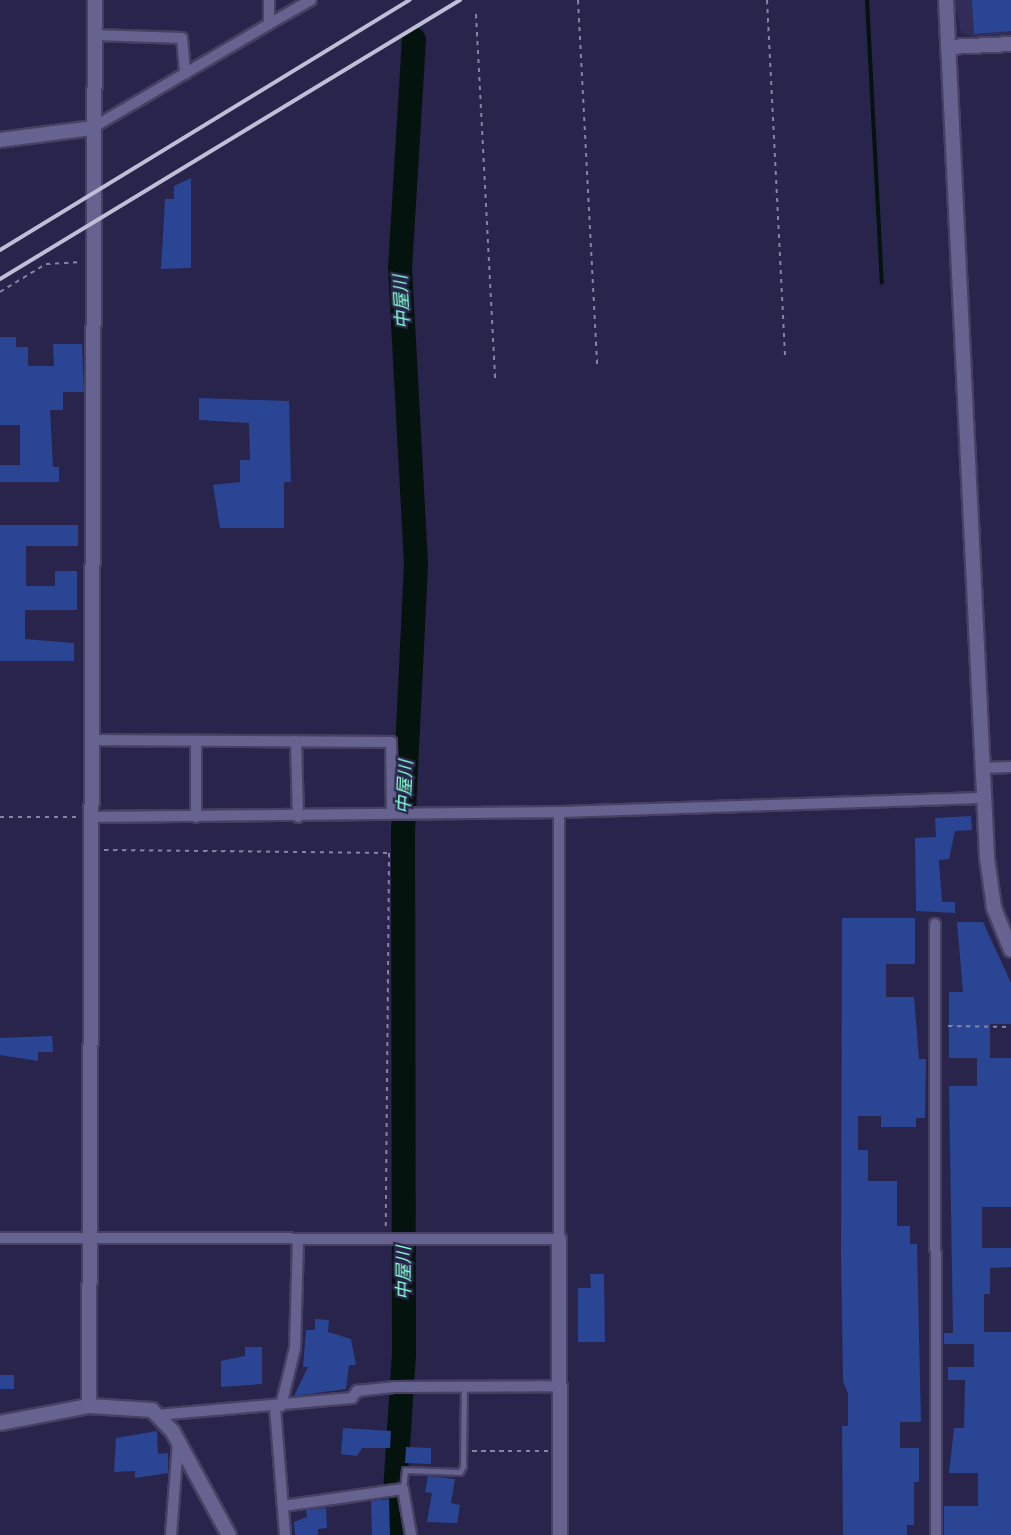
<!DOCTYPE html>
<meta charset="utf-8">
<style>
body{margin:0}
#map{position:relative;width:1011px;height:1535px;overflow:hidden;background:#29244b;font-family:Roboto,"Noto Sans JP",sans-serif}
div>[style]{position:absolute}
.built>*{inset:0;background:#322c59}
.stream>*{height:4px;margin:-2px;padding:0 2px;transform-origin:2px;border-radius:2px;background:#04130d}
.river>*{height:24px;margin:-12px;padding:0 12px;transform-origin:12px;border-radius:12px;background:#04130d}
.building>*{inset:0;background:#2a4594}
.path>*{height:2px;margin-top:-1px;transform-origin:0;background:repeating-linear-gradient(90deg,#8684a2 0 4.5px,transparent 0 9px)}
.roads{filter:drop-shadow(2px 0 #464162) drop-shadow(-2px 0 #464162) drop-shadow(0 2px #464162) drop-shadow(0 -2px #464162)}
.service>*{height:5px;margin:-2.5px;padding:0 2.5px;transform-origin:2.5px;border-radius:2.5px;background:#666390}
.minor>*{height:10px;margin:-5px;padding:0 5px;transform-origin:5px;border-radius:5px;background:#666390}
.tertiary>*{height:14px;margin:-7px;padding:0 7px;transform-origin:7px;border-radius:7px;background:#666390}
.rail>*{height:4px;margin:-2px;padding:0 2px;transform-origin:2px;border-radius:2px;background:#bfbed7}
span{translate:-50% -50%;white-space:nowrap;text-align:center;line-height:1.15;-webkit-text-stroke:4.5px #29244b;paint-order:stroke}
.water-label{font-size:18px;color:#82fecf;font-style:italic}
</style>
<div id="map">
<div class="built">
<div style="clip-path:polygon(954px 0,1011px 0,1011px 35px,972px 37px,961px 32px)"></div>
</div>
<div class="stream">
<div style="left:867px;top:0;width:283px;rotate:87deg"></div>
</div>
<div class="river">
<div style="left:403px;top:1535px;width:28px;rotate:-108deg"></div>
<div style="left:394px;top:1508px;width:155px;rotate:-86.3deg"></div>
<div style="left:404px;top:1353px;width:522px;rotate:-90.11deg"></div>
<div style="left:403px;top:831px;width:268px;rotate:-87.2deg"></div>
<div style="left:416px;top:563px;width:295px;rotate:-93.1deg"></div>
<div style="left:400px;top:268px;width:229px;rotate:-86.5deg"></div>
</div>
<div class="building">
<div style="clip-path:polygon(972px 0,1011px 0,1011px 31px,974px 34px)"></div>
<div style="clip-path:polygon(191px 178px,191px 268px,161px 269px,165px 199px,174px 199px,174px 186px)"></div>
<div style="clip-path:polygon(0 337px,16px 337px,16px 347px,28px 347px,28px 366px,54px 366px,53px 344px,82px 344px,84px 392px,63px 392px,63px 410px,50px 410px,53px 467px,59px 467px,59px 482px,0 482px,0 465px,20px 465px,20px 425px,0 425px)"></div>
<div style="clip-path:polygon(199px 398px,289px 401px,291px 482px,284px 482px,284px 528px,220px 528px,213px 485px,240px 482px,240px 460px,250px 460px,249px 423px,199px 420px)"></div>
<div style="clip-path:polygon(0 525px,78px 525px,78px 546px,26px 546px,26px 586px,55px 586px,55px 571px,77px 571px,77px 610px,25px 610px,25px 639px,74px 643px,74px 661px,0 661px)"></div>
<div style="clip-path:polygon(971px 816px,972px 830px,955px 831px,949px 859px,939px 860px,942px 902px,955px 902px,955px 913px,916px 911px,915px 838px,936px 837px,935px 818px)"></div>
<div style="clip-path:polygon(842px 918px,915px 918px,915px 964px,886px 964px,886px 997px,914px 997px,919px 1059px,926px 1059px,925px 1118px,916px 1118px,916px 1127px,881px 1127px,881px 1116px,858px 1116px,858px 1150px,868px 1150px,868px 1181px,897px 1181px,897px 1226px,910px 1226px,910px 1244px,917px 1244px,921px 1422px,900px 1422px,900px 1448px,919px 1448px,919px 1482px,914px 1482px,914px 1525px,907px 1525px,907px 1535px,843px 1535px,842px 1426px,848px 1426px,848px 1394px,843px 1381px,841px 1254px)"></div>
<div style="clip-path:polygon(957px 922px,983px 922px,1011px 983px,1011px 1024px,990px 1024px,990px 1058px,1011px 1058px,1011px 1207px,982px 1207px,982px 1248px,1011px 1248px,1011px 1267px,990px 1268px,990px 1294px,984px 1294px,984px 1332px,1011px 1332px,1011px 1535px,944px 1535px,944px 1506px,978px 1506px,978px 1473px,949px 1473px,954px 1428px,964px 1428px,965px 1380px,948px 1380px,948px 1367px,974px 1367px,974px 1344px,944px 1344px,944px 1333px,953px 1333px,949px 1086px,977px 1086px,977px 1058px,949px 1058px,949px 992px,963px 992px)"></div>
<div style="clip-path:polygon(52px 1036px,53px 1052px,38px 1052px,38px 1061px,0 1055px,0 1038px)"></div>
<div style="clip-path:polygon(590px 1274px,604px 1274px,605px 1342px,578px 1342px,578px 1288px,591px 1288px)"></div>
<div style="clip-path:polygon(315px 1319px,329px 1320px,328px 1332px,351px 1339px,356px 1365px,349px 1365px,346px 1389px,294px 1396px,308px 1367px,303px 1367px,306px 1330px,315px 1330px)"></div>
<div style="clip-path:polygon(245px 1347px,262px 1347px,262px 1384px,221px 1387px,221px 1361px,245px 1356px)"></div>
<div style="clip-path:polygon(0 1375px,14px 1375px,14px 1389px,0 1389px)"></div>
<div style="clip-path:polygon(343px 1428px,391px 1431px,390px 1448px,362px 1448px,357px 1456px,341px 1454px)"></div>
<div style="clip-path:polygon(157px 1431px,158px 1454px,168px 1453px,168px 1473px,135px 1478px,135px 1471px,114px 1472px,116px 1438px)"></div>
<div style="clip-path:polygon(406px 1447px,431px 1448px,431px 1464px,405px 1463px)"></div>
<div style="clip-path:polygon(428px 1476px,455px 1479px,451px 1503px,460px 1505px,457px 1523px,427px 1522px,432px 1493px,425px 1492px)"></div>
<div style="clip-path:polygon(389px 1499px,390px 1535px,372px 1535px,371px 1501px)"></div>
<div style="clip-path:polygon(326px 1508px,327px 1528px,318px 1529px,318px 1535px,295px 1535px,294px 1522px,307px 1517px,306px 1510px)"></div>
</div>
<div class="path">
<div style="left:578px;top:0;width:365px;rotate:87deg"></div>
<div style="left:767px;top:0;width:356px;rotate:87.1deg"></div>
<div style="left:476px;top:14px;width:365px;rotate:87deg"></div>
<div style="left:0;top:292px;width:54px;rotate:-31.3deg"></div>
<div style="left:46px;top:264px;width:36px;rotate:-3deg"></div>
<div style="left:0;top:817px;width:78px"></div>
<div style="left:104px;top:850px;width:285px;rotate:0.6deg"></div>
<div style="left:389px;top:853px;width:375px;rotate:90.5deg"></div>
<div style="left:948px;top:1026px;width:63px;rotate:0.9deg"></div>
<div style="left:472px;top:1451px;width:76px"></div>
</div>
<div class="roads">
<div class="service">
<div style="left:403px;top:1489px;width:19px;rotate:-84deg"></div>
<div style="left:405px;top:1470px;width:55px;rotate:2.1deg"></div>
<div style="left:460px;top:1472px;width:7px;rotate:-63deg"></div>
<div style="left:463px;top:1466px;width:79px;rotate:-89.3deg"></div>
</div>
<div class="minor">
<div style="left:269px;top:24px;width:48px;rotate:-29.7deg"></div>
<div style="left:94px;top:35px;width:88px;rotate:2deg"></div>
<div style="left:182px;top:38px;width:36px;rotate:85deg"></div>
<div style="left:92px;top:128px;width:205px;rotate:-30.4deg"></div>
<div style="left:269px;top:24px;width:24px;rotate:-90deg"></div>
<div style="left:92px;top:740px;width:299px;rotate:0.4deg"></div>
<div style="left:391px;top:742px;width:70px;rotate:89.2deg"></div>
<div style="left:196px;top:741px;width:76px;rotate:90deg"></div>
<div style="left:296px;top:741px;width:76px;rotate:88.5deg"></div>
<div style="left:982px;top:768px;width:29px;rotate:-2deg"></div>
<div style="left:92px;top:817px;width:467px;rotate:-0.6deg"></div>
<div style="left:935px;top:924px;width:611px;rotate:89.91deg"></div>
<div style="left:0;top:1238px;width:559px;rotate:0.1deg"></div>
<div style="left:559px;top:1239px;width:427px;rotate:-90deg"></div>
<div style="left:559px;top:812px;width:425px;rotate:-1.9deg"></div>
<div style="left:281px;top:1406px;width:60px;rotate:-76.4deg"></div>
<div style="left:295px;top:1348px;width:108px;rotate:-88.4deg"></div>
<div style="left:275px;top:1407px;width:128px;rotate:85.5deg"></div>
<div style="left:157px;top:1415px;width:196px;rotate:-5deg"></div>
<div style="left:352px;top:1398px;width:9px;rotate:-54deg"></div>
<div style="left:357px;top:1391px;width:37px;rotate:-6deg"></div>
<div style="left:394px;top:1387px;width:164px;rotate:-0.3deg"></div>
<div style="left:283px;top:1506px;width:121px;rotate:-8.1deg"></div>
<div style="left:403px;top:1489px;width:47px;rotate:80.1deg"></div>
<div style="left:171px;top:1535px;width:94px;rotate:-85.7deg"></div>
</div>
<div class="tertiary">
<div style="left:946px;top:0;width:859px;rotate:87.26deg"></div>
<div style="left:987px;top:858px;width:50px;rotate:82deg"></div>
<div style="left:994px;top:908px;width:45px;rotate:68deg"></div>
<div style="left:948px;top:47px;width:63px;rotate:-2.7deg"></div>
<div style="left:0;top:140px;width:93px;rotate:-7.4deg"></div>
<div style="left:559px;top:1239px;width:296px;rotate:89.8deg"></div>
<div style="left:89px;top:1406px;width:1406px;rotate:-89.76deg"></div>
<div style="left:0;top:1423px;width:91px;rotate:-10.8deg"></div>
<div style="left:89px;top:1406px;width:63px;rotate:3.6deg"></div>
<div style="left:152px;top:1410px;width:30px;rotate:46deg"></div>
<div style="left:173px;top:1432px;width:117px;rotate:61.5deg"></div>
</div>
</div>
<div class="rail">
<div style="left:0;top:250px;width:480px;rotate:-31.4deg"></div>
<div style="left:0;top:279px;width:538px;rotate:-31.24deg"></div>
</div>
<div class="water-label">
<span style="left:402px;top:302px;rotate:-93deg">中屋川</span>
<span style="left:405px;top:787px;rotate:-87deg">中屋川</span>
<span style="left:404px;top:1273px;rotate:-90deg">中屋川</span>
</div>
</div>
